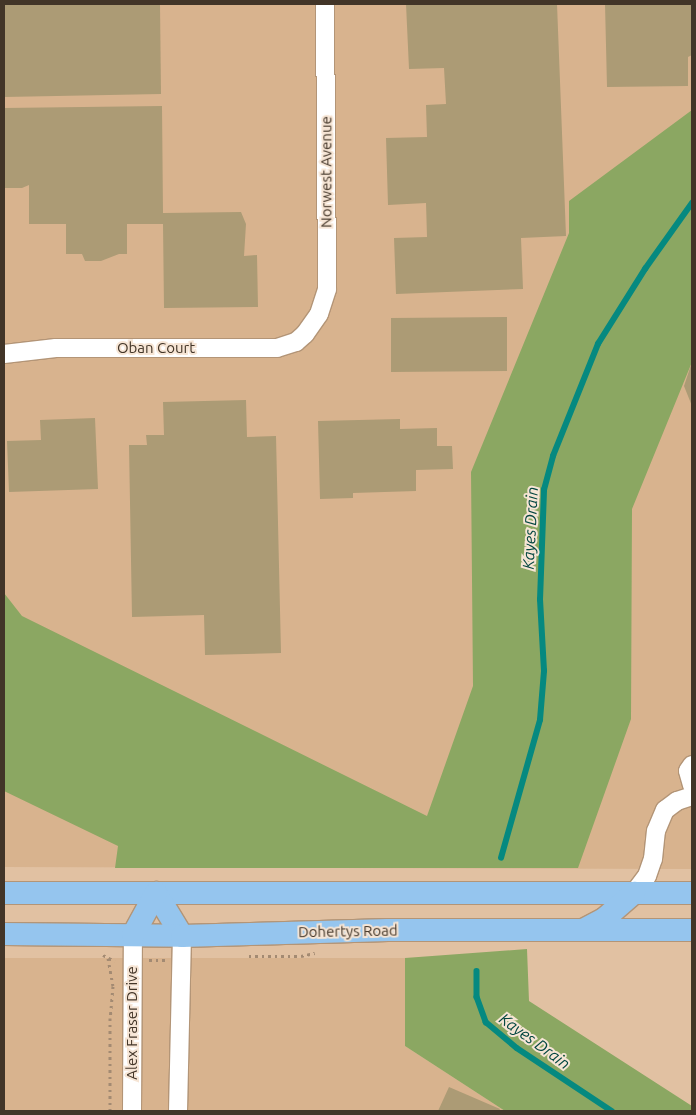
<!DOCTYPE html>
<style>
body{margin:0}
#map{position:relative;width:696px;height:1115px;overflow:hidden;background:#e1c1a2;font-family:Ubuntu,sans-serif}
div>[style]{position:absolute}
.built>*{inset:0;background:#d8b38e}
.green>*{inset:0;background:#8ba762}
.stream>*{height:5.5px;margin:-2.75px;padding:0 2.75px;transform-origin:2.75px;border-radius:2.75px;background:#058980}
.building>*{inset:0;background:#ac9b75}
.path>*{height:3px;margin-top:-1.5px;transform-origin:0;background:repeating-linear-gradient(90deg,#a38a72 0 2.5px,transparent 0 6.5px)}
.roads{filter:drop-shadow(1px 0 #b39577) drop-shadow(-1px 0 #b39577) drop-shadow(0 1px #b39577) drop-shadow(0 -1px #b39577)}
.minor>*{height:18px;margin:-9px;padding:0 9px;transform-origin:9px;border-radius:9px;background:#fff}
.major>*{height:22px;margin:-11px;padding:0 11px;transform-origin:11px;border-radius:11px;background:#95c5ee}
span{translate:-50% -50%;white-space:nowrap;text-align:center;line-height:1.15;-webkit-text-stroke:4px #f6e5d5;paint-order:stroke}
.street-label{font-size:15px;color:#423528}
.water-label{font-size:16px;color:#034641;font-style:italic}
.frame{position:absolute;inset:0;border:5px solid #423528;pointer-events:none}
</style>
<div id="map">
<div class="built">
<div style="clip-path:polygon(4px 4px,692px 4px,692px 869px,4px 867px)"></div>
<div style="clip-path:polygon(4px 958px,405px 958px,405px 1046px,505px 1111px,4px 1111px)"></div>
</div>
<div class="green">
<div style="clip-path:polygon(692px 110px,692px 362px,632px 509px,631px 719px,578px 868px,115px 868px,118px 846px,4px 791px,4px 593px,22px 616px,427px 816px,473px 686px,471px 472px,569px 233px,569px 201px)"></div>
<div style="clip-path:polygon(527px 949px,529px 1001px,692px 1106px,692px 1111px,505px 1111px,405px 1046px,405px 958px)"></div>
</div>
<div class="stream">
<div style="left:501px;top:858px;width:143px;rotate:-74.2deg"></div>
<div style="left:540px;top:720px;width:49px;rotate:-85.3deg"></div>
<div style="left:544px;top:671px;width:71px;rotate:-93.2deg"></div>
<div style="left:540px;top:600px;width:110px;rotate:-87.9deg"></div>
<div style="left:544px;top:490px;width:35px;rotate:-75deg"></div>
<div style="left:553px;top:456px;width:121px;rotate:-68.1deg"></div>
<div style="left:598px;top:344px;width:89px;rotate:-57.9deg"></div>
<div style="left:645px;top:269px;width:81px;rotate:-54.5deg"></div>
<div style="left:477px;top:971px;width:26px;rotate:90deg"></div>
<div style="left:477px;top:997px;width:27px;rotate:70deg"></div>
<div style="left:486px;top:1022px;width:40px;rotate:40deg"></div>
<div style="left:517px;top:1048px;width:114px;rotate:33.6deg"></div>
</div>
<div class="building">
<div style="clip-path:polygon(4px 4px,160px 4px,161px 94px,4px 97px)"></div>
<div style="clip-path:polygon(406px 4px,557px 4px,566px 236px,521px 238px,523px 289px,396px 294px,394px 238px,427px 237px,426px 203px,388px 205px,386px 138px,427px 137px,426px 105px,446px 104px,444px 68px,409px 69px)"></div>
<div style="clip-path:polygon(605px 4px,692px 4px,692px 55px,688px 57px,688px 86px,607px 87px)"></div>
<div style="clip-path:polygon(162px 106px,163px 213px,241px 212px,246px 224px,244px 256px,257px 255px,258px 307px,164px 308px,163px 224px,127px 224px,127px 254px,119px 254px,101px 261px,85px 261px,82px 254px,66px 254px,66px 224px,29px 224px,29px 185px,22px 188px,4px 188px,4px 108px)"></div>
<div style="clip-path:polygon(507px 317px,507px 371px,391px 372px,391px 318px)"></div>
<div style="clip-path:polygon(692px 362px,692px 406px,684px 386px)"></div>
<div style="clip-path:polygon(246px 400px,247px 437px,276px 436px,281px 653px,205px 655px,204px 615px,132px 617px,129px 445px,147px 445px,146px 435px,164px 435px,163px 402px)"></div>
<div style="clip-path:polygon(95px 418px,98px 489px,9px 492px,7px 441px,41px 440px,40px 420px)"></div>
<div style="clip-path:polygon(400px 419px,400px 429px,437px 428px,437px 446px,452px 446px,453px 469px,416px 470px,416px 491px,353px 493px,353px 498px,320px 499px,318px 421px)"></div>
<div style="clip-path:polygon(449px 1087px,500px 1109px,499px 1111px,438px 1111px)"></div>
</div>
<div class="path">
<div style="left:103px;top:955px;width:13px;rotate:27deg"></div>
<div style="left:249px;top:956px;width:52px"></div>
<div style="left:301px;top:956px;width:14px;rotate:-12deg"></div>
<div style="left:108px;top:958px;width:28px;rotate:80deg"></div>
<div style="left:113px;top:986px;width:32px;rotate:95deg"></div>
<div style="left:110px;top:1018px;width:93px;rotate:90deg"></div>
<div style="left:149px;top:960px;width:16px"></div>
</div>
<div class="roads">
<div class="minor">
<div style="left:4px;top:354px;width:52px;rotate:-6.6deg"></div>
<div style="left:56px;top:348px;width:221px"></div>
<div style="left:277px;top:348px;width:20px;rotate:-18deg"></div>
<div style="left:296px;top:342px;width:12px;rotate:-42deg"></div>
<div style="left:305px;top:334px;width:24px;rotate:-55deg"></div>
<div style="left:319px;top:314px;width:26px;rotate:-72deg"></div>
<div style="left:327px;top:289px;width:285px;rotate:-90.4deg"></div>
<div style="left:692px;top:765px;width:7px;rotate:124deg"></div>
<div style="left:688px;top:771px;width:15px;rotate:74deg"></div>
<div style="left:634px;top:893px;width:21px;rotate:-53deg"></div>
<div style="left:647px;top:876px;width:18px;rotate:-71deg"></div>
<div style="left:653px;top:859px;width:28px;rotate:-84deg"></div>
<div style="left:656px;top:831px;width:23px;rotate:-67deg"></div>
<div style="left:665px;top:810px;width:15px;rotate:-37deg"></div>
<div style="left:677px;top:801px;width:16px;rotate:-18deg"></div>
<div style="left:132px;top:1111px;width:176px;rotate:-89.7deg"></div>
<div style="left:178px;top:1111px;width:175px;rotate:-88.7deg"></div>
</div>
<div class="major">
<div style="left:4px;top:893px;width:688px"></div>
<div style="left:156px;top:893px;width:50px;rotate:58.8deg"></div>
<div style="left:585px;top:929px;width:21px;rotate:-28deg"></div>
<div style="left:604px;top:919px;width:40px;rotate:-41deg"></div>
<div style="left:4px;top:934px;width:178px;rotate:0.6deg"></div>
<div style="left:182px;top:936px;width:206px;rotate:-1.7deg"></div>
<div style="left:388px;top:930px;width:304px"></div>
<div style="left:133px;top:935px;width:48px;rotate:-61.3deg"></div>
</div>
</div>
<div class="street-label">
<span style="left:326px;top:172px;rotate:-90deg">Norwest Avenue</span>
<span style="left:156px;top:348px">Oban Court</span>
<span style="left:348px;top:931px;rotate:-1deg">Dohertys Road</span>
<span style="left:132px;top:1023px;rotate:-90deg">Alex Fraser Drive</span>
</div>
<div class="water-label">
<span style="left:530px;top:528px;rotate:-87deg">Kayes Drain</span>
<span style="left:535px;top:1041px;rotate:36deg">Kayes Drain</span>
</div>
<div class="frame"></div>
</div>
